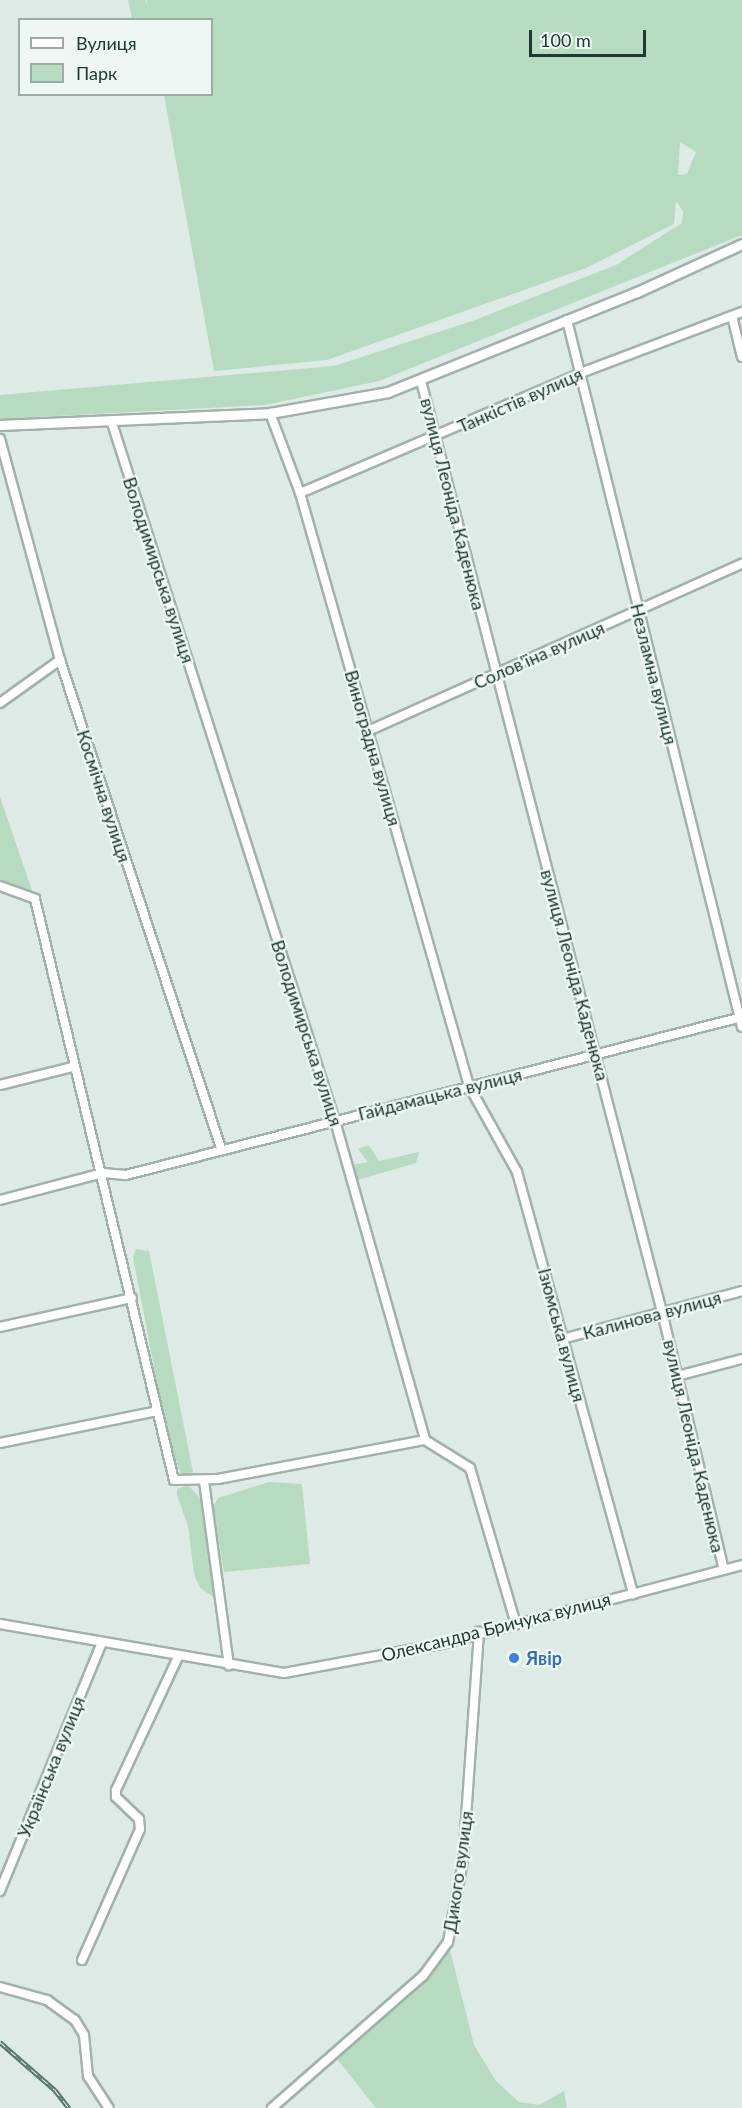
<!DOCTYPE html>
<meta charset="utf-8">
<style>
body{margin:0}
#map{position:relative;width:742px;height:2108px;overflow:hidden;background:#deeae5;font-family:Lato,sans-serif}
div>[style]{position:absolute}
.green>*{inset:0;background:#b7dbc1}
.roads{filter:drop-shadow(2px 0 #a1b1ac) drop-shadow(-2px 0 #a1b1ac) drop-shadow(0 2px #a1b1ac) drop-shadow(0 -2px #a1b1ac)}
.minor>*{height:8px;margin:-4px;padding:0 4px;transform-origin:4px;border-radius:4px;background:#fff}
.tertiary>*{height:9px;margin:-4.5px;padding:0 4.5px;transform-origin:4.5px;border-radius:4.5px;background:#fff}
.rail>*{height:4.5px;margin-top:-2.25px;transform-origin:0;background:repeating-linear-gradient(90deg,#eef7f3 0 7px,#5a756e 0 14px);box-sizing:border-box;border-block:2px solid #5a756e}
.dots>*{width:16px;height:16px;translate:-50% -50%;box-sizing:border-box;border:3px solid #eef7f3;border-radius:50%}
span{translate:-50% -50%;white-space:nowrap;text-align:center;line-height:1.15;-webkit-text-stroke:4.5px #eef7f3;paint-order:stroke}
.street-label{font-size:18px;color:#203933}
.shop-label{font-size:18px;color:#366cbe;font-weight:700}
.left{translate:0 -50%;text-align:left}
.legend{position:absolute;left:18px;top:18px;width:195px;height:78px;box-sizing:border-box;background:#eef7f3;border:2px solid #9caba6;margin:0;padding:8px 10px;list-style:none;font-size:18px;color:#203933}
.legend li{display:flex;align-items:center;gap:12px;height:30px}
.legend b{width:30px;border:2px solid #9caba6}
.scale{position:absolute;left:529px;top:30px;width:117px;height:27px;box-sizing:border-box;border:3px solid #203933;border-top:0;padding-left:8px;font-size:18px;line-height:21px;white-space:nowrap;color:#203933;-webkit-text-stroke:4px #eef7f3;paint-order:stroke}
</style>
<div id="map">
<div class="green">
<div style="clip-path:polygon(evenodd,128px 0,146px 0,148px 9px,147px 0,742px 0,742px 235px,379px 381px,265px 405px,0 419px,0 395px,334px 366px,472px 321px,616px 265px,682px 223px,683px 211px,676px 201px,674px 224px,586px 268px,327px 360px,214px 371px,164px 95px,212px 94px,212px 20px,132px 19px,128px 0,680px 142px,696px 152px,687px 174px,678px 175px,680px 142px)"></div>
<div style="clip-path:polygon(0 797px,35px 899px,4px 885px,0 878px)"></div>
<div style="clip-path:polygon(369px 1145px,379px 1161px,419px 1152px,416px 1163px,357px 1180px,352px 1165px,368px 1162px,358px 1149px)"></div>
<div style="clip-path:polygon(136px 1249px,149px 1251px,193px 1472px,182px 1476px,168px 1440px,133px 1257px)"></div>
<div style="clip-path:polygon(269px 1482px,302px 1484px,310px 1564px,224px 1572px,213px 1507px,218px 1498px)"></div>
<div style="clip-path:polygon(188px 1485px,200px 1498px,215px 1598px,200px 1588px,194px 1574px,188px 1526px,177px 1495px,177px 1489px)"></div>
<div style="clip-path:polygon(448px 1942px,474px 2045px,496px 2081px,519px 2102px,539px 2105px,564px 2091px,567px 2108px,376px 2108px,333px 2054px,423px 1976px)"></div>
</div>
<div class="roads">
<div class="minor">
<div style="left:732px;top:316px;width:42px;rotate:76.3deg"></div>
<div style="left:567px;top:320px;width:728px;rotate:76.1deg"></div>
<div style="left:421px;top:381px;width:962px;rotate:75.49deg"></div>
<div style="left:662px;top:1312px;width:265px;rotate:76.5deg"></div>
<div style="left:270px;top:413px;width:85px;rotate:69.4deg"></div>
<div style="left:300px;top:493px;width:617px;rotate:74.09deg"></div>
<div style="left:469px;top:1086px;width:98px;rotate:60.8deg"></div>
<div style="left:517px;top:1172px;width:438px;rotate:74.6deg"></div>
<div style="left:112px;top:423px;width:733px;rotate:72.28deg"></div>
<div style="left:335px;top:1121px;width:331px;rotate:74.2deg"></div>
<div style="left:425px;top:1440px;width:53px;rotate:31.9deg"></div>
<div style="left:470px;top:1468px;width:163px;rotate:73.6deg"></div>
<div style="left:0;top:439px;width:229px;rotate:74.8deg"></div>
<div style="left:60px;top:660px;width:514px;rotate:71.74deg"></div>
<div style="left:300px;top:493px;width:308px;rotate:-23.1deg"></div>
<div style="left:583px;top:372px;width:170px;rotate:-20.7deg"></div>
<div style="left:0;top:703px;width:74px;rotate:-35.6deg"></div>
<div style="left:368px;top:731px;width:410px;rotate:-24.1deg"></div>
<div style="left:0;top:886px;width:37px;rotate:20deg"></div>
<div style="left:35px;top:899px;width:597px;rotate:76.55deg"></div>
<div style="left:174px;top:1480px;width:44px;rotate:-1.3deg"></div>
<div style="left:218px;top:1479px;width:211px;rotate:-10.7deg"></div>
<div style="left:0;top:1085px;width:75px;rotate:-13.9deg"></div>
<div style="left:0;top:1200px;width:106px;rotate:-14.7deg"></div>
<div style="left:103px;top:1173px;width:23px;rotate:5deg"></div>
<div style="left:126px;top:1175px;width:636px;rotate:-14.39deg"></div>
<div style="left:0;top:1327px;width:135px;rotate:-12.4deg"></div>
<div style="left:562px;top:1339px;width:186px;rotate:-14.9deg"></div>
<div style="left:677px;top:1376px;width:67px;rotate:-14.7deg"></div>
<div style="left:0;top:1443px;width:160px;rotate:-11.5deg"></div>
<div style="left:204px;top:1481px;width:186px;rotate:82.3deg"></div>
<div style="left:0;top:1624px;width:288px;rotate:9.8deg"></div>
<div style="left:284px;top:1673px;width:160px;rotate:-10.5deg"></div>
<div style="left:441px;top:1644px;width:311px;rotate:-14.7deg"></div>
<div style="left:0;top:1891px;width:269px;rotate:-67.7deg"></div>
<div style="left:82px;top:1960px;width:143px;rotate:-66.1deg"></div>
<div style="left:140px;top:1829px;width:10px;rotate:-96deg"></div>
<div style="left:139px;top:1819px;width:32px;rotate:-136deg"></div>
<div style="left:116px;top:1797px;width:7px;rotate:-90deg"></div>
<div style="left:116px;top:1790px;width:147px;rotate:-65deg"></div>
<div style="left:0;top:1987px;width:49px;rotate:15.5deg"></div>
<div style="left:47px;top:2000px;width:34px;rotate:36deg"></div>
<div style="left:75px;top:2020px;width:17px;rotate:59deg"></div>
<div style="left:84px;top:2035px;width:41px;rotate:84.4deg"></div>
<div style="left:88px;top:2076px;width:38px;rotate:57deg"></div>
<div style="left:272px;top:2108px;width:201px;rotate:-41.2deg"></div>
<div style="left:423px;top:1976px;width:42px;rotate:-53.7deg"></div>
<div style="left:448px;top:1942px;width:82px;rotate:-79.5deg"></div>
<div style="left:463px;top:1861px;width:230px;rotate:-86deg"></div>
</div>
<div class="tertiary">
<div style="left:0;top:425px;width:270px;rotate:-2.5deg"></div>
<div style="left:270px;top:413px;width:120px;rotate:-10.1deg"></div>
<div style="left:388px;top:392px;width:268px;rotate:-21.9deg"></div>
<div style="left:637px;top:292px;width:115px;rotate:-24.6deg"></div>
</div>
</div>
<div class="rail">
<div style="left:0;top:2042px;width:73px;rotate:41.1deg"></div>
<div style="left:55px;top:2090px;width:23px;rotate:52deg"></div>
</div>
<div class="dots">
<div style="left:514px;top:1658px;background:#3f7fe0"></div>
</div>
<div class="street-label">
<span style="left:520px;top:400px;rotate:-24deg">Танкістів вулиця</span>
<span style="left:453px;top:504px;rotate:76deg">вулиця Леоніда Каденюка</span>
<span style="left:159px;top:570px;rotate:72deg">Володимирська вулиця</span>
<span style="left:539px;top:655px;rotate:-24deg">Солов'їна вулиця</span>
<span style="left:654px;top:674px;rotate:76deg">Незламна вулиця</span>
<span style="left:373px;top:748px;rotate:74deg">Виноградна вулиця</span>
<span style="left:104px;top:796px;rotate:72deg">Космічна вулиця</span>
<span style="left:575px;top:975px;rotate:75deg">вулиця Леоніда Каденюка</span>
<span style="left:307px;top:1033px;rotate:72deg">Володимирська вулиця</span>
<span style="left:440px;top:1094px;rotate:-14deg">Гайдамацька вулиця</span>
<span style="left:652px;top:1315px;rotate:-15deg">Калинова вулиця</span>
<span style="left:562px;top:1335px;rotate:75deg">Ізюмська вулиця</span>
<span style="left:694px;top:1446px;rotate:77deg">вулиця Леоніда Каденюка</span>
<span style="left:496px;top:1627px;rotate:-14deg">Олександра Бричука вулиця</span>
<span style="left:51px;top:1767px;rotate:-68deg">Українська вулиця</span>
<span style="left:458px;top:1872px;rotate:-82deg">Дикого вулиця</span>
</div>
<div class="shop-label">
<span class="left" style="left:526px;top:1658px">Явiр</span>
</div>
<ul class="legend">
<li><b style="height:8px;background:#fff"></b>Вулиця</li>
<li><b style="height:16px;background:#b7dbc1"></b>Парк</li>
</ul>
<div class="scale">100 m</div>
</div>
